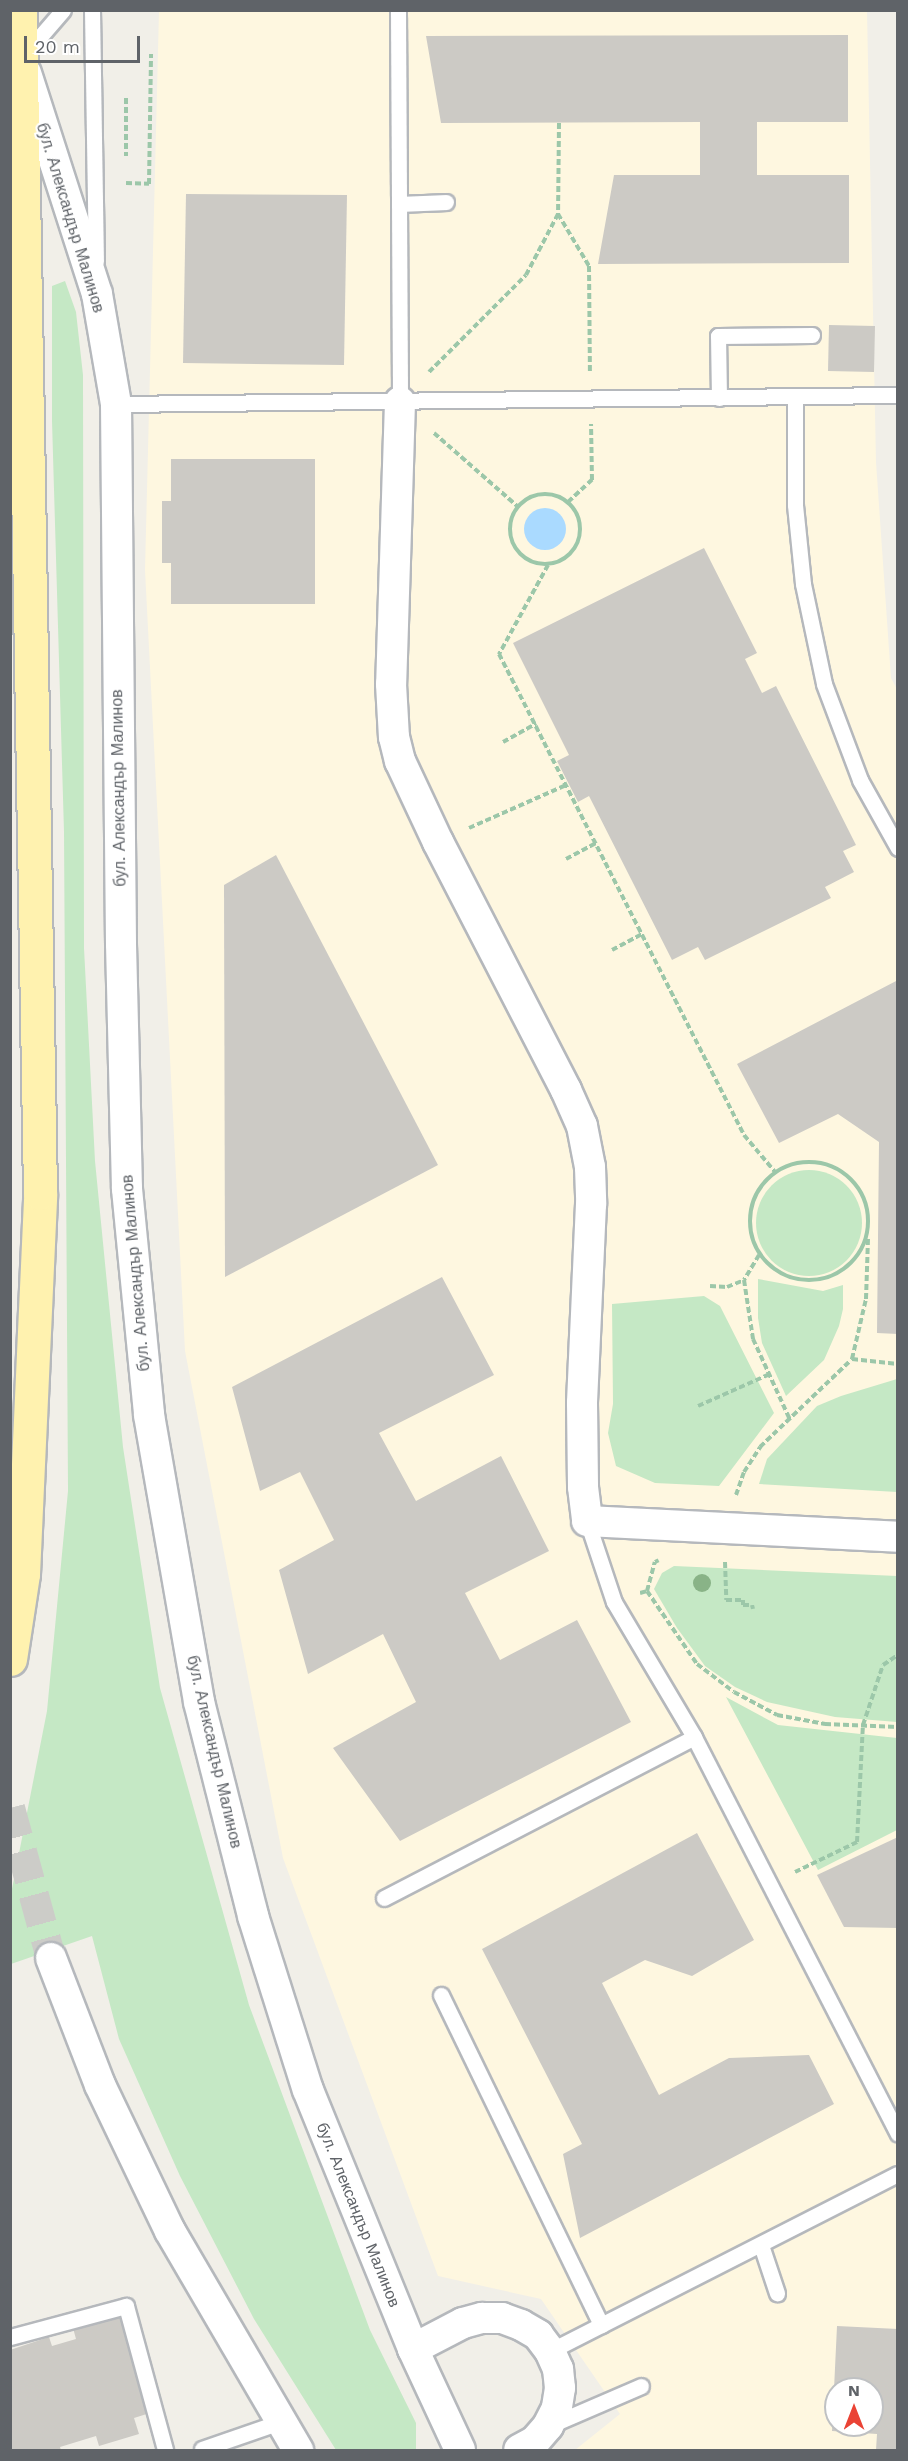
<!DOCTYPE html>
<meta charset="utf-8">
<style>
body{margin:0}
#map{position:relative;width:908px;height:2461px;overflow:hidden;background:#f1efe8;font-family:"Work Sans",sans-serif}
div>[style]{position:absolute}
.commercial>*{inset:0;background:#fef7e0}
.green>*{inset:0;background:#c5e8c5}
.round{border-radius:50%}
.water>*{inset:0;background:#aadaff}
.building>*{inset:0;background:#cccac5}
.street-tunnel>*{height:30px;margin-top:-15px;transform-origin:0;background:repeating-linear-gradient(90deg,#ccccc8 0 30px,transparent 0 45px)}
.path>*{height:4px;margin-top:-2px;transform-origin:0;background:repeating-linear-gradient(90deg,#9cc7a9 0 6px,transparent 0 9px)}
.path>.ring{margin:-2px;padding:0;box-sizing:content-box;background:none;border:4px solid #9cc7a9;border-radius:50%}
.roads{filter:drop-shadow(2px 0 #b5b8bc) drop-shadow(-2px 0 #b5b8bc) drop-shadow(0 2px #b5b8bc) drop-shadow(0 -2px #b5b8bc)}
.lane>*{height:15px;margin:-7.5px;padding:0 7.5px;transform-origin:7.5px;border-radius:7.5px;background:#fff}
.street>*{height:30px;margin:-15px;padding:0 15px;transform-origin:15px;border-radius:15px;background:#fff}
.primary>*{height:33px;margin:-16.5px;padding:0 16.5px;transform-origin:16.5px;border-radius:16.5px;background:#fff2af}
.trees>*{width:18px;height:18px;margin:-9px;border-radius:50%;background:#89b387}
span{translate:-50% -50%;white-space:nowrap;text-align:center;line-height:1.15;-webkit-text-stroke:4.5px #fff;paint-order:stroke}
.street-label{font-size:16px;color:#5f6368}
.frame{position:absolute;inset:0;border:12px solid #5f6368;pointer-events:none}
.north{position:absolute;left:824px;top:2377px;width:60px;height:60px;box-sizing:border-box;background:#fff;border:2px solid #bfc1c3;border-radius:50%;rotate:0deg;font-size:16px;font-weight:700;line-height:24px;text-align:center;color:#5f6368}
.north::after{content:'';display:block;margin:auto;width:21px;height:27px;background:#ea4335;clip-path:polygon(50% 0,100% 100%,50% 72%,0 100%)}
.scale{position:absolute;left:24px;top:36px;width:116px;height:27px;box-sizing:border-box;border:3px solid #5f6368;border-top:0;padding-left:8px;font-size:18px;line-height:21px;white-space:nowrap;color:#5f6368;-webkit-text-stroke:4px #fff;paint-order:stroke}
</style>
<div id="map">
<div class="commercial">
<div style="clip-path:polygon(evenodd,159px 11px,867px 11px,876px 462px,891px 678px,898px 691px,897px 2450px,575px 2450px,620px 2414px,541px 2299px,438px 2276px,283px 1858px,185px 1351px,145px 570px,159px 11px,836px 2389px,872px 2389px,872px 2425px,836px 2425px,836px 2389px)"></div>
</div>
<div class="green">
<div style="clip-path:polygon(65px 281px,76px 312px,83px 375px,84px 948px,95px 1161px,123px 1447px,160px 1688px,249px 2005px,370px 2330px,416px 2423px,416px 2450px,336px 2450px,254px 2319px,180px 2176px,119px 2039px,92px 1936px,11px 1964px,11px 1894px,47px 1711px,68px 1491px,64px 832px,52px 421px,52px 286px)"></div>
<div class="round" style="left:756px;top:1170px;width:106px;height:106px"></div>
<div style="clip-path:polygon(758px 1279px,823px 1291px,843px 1285px,843px 1309px,839px 1326px,824px 1360px,786px 1396px,762px 1343px,758px 1318px)"></div>
<div style="clip-path:polygon(704px 1296px,720px 1306px,774px 1413px,719px 1486px,655px 1483px,616px 1466px,608px 1433px,613px 1404px,612px 1304px)"></div>
<div style="clip-path:polygon(897px 1379px,897px 1492px,759px 1484px,767px 1459px,817px 1406px,841px 1396px)"></div>
<div style="clip-path:polygon(674px 1566px,897px 1576px,897px 1722px,835px 1717px,767px 1702px,735px 1687px,705px 1666px,677px 1628px,654px 1589px,662px 1573px)"></div>
<div style="clip-path:polygon(726px 1697px,778px 1725px,897px 1738px,897px 1830px,818px 1870px)"></div>
</div>
<div class="water">
<div class="round" style="left:524px;top:508px;width:42px;height:42px"></div>
</div>
<div class="building">
<div style="clip-path:polygon(848px 35px,848px 122px,757px 122px,757px 175px,849px 175px,849px 263px,598px 264px,614px 175px,700px 175px,700px 122px,441px 123px,426px 36px)"></div>
<div style="clip-path:polygon(186px 194px,347px 195px,344px 365px,183px 363px)"></div>
<div style="clip-path:polygon(829px 325px,875px 326px,874px 372px,828px 371px)"></div>
<div style="clip-path:polygon(171px 459px,315px 459px,315px 604px,171px 604px,171px 563px,162px 563px,162px 501px,171px 501px)"></div>
<div style="clip-path:polygon(704px 548px,757px 653px,745px 659px,762px 693px,776px 686px,856px 845px,843px 851px,854px 872px,825px 887px,831px 898px,705px 960px,698px 947px,672px 960px,589px 796px,578px 802px,557px 761px,569px 755px,513px 643px)"></div>
<div style="clip-path:polygon(276px 855px,438px 1165px,225px 1277px,224px 885px)"></div>
<div style="clip-path:polygon(898px 980px,898px 1334px,877px 1333px,879px 1142px,838px 1114px,779px 1143px,737px 1064px)"></div>
<div style="clip-path:polygon(442px 1277px,494px 1375px,379px 1433px,416px 1501px,501px 1456px,549px 1551px,465px 1593px,500px 1660px,577px 1620px,631px 1722px,400px 1841px,333px 1748px,416px 1702px,383px 1634px,308px 1674px,279px 1570px,334px 1540px,300px 1472px,260px 1491px,232px 1387px)"></div>
<div style="clip-path:polygon(697px 1833px,754px 1940px,692px 1976px,645px 1960px,602px 1983px,659px 2095px,729px 2058px,809px 2055px,834px 2104px,580px 2238px,563px 2154px,582px 2144px,482px 1949px)"></div>
<div style="clip-path:polygon(898px 1837px,898px 1928px,844px 1927px,817px 1875px)"></div>
<div style="clip-path:polygon(122px 2313px,153px 2412px,134px 2418px,139px 2434px,99px 2446px,96px 2436px,60px 2447px,61px 2450px,10px 2450px,10px 2350px,49px 2337px,52px 2346px,76px 2339px,73px 2328px)"></div>
<div style="clip-path:polygon(evenodd,837px 2326px,898px 2329px,898px 2450px,876px 2450px,877px 2434px,832px 2431px,837px 2326px,836px 2389px,872px 2389px,872px 2425px,836px 2425px,836px 2389px)"></div>
</div>
<div class="street-tunnel">
<div style="left:10px;top:1808px;width:156px;rotate:74.7deg"></div>
</div>
<div class="path">
<div style="left:126px;top:98px;width:58px;rotate:90deg"></div>
<div style="left:559px;top:123px;width:91px;rotate:90.6deg"></div>
<div style="left:558px;top:214px;width:61px;rotate:59.2deg"></div>
<div style="left:589px;top:266px;width:106px;rotate:89.5deg"></div>
<div style="left:126px;top:183px;width:23px;rotate:2deg"></div>
<div style="left:149px;top:184px;width:130px;rotate:-89.1deg"></div>
<div style="left:429px;top:372px;width:137px;rotate:-45deg"></div>
<div style="left:526px;top:275px;width:69px;rotate:-62.3deg"></div>
<div style="left:434px;top:433px;width:111px;rotate:41.3deg"></div>
<div class="ring" style="left:510px;top:494px;width:66px;height:66px"></div>
<div style="left:568px;top:502px;width:33px;rotate:-43deg"></div>
<div style="left:592px;top:480px;width:56px;rotate:-91deg"></div>
<div style="left:548px;top:565px;width:102px;rotate:118.8deg"></div>
<div style="left:499px;top:654px;width:540px;rotate:63.01deg"></div>
<div style="left:744px;top:1135px;width:48px;rotate:50deg"></div>
<div style="left:503px;top:742px;width:38px;rotate:-29deg"></div>
<div style="left:469px;top:828px;width:106px;rotate:-23.9deg"></div>
<div style="left:566px;top:859px;width:34px;rotate:-28deg"></div>
<div style="left:612px;top:950px;width:34px;rotate:-28deg"></div>
<div class="ring" style="left:750px;top:1162px;width:114px;height:114px"></div>
<div style="left:759px;top:1255px;width:29px;rotate:121deg"></div>
<div style="left:744px;top:1280px;width:60px;rotate:81.3deg"></div>
<div style="left:753px;top:1339px;width:89px;rotate:65.4deg"></div>
<div style="left:710px;top:1286px;width:17px;rotate:3deg"></div>
<div style="left:727px;top:1287px;width:18px;rotate:-22deg"></div>
<div style="left:852px;top:1359px;width:46px;rotate:6.2deg"></div>
<div style="left:698px;top:1406px;width:79px;rotate:-24deg"></div>
<div style="left:736px;top:1495px;width:24px;rotate:-71deg"></div>
<div style="left:744px;top:1472px;width:30px;rotate:-57deg"></div>
<div style="left:760px;top:1447px;width:127px;rotate:-43.7deg"></div>
<div style="left:852px;top:1359px;width:62px;rotate:-76.9deg"></div>
<div style="left:866px;top:1299px;width:61px;rotate:-88.1deg"></div>
<div style="left:725px;top:1562px;width:38px;rotate:88deg"></div>
<div style="left:726px;top:1600px;width:17px"></div>
<div style="left:743px;top:1600px;width:5px;rotate:90deg"></div>
<div style="left:743px;top:1605px;width:9px"></div>
<div style="left:752px;top:1605px;width:4px;rotate:76deg"></div>
<div style="left:647px;top:1591px;width:30px;rotate:-75deg"></div>
<div style="left:655px;top:1562px;width:4px;rotate:-27deg"></div>
<div style="left:640px;top:1593px;width:7px;rotate:-16deg"></div>
<div style="left:647px;top:1591px;width:88px;rotate:55.6deg"></div>
<div style="left:697px;top:1664px;width:46px;rotate:37.1deg"></div>
<div style="left:734px;top:1692px;width:49px;rotate:28.1deg"></div>
<div style="left:777px;top:1715px;width:49px;rotate:10.6deg"></div>
<div style="left:825px;top:1724px;width:73px;rotate:2.4deg"></div>
<div style="left:795px;top:1872px;width:69px;rotate:-25.8deg"></div>
<div style="left:857px;top:1842px;width:117px;rotate:-87.1deg"></div>
<div style="left:863px;top:1725px;width:63px;rotate:-71.6deg"></div>
<div style="left:883px;top:1665px;width:18px;rotate:-34deg"></div>
</div>
<div class="roads">
<div class="lane">
<div style="left:92px;top:10px;width:251px;rotate:89.1deg"></div>
<div style="left:398px;top:10px;width:392px;rotate:89.7deg"></div>
<div style="left:25px;top:54px;width:58px;rotate:-49.2deg"></div>
<div style="left:400px;top:204px;width:46px;rotate:-2.5deg"></div>
<div style="left:795px;top:396px;width:109px;rotate:90deg"></div>
<div style="left:795px;top:505px;width:79px;rotate:84.2deg"></div>
<div style="left:803px;top:584px;width:102px;rotate:78.1deg"></div>
<div style="left:824px;top:684px;width:103px;rotate:69.4deg"></div>
<div style="left:860px;top:780px;width:78px;rotate:60.8deg"></div>
<div style="left:719px;top:398px;width:62px;rotate:-90.9deg"></div>
<div style="left:718px;top:336px;width:94px;rotate:-0.6deg"></div>
<div style="left:116px;top:404px;width:782px;rotate:-0.66deg"></div>
<div style="left:587px;top:1521px;width:85px;rotate:71.6deg"></div>
<div style="left:614px;top:1602px;width:157px;rotate:59.3deg"></div>
<div style="left:694px;top:1737px;width:446px;rotate:62.8deg"></div>
<div style="left:384px;top:1898px;width:349px;rotate:-27.4deg"></div>
<div style="left:441px;top:1995px;width:367px;rotate:64.1deg"></div>
<div style="left:761px;top:2245px;width:51px;rotate:71.6deg"></div>
<div style="left:10px;top:2337px;width:120px;rotate:-15deg"></div>
<div style="left:126px;top:2306px;width:149px;rotate:74.8deg"></div>
<div style="left:550px;top:2351px;width:390px;rotate:-27deg"></div>
<div style="left:551px;top:2425px;width:98px;rotate:-23.4deg"></div>
<div style="left:202px;top:2449px;width:83px;rotate:-19.1deg"></div>
</div>
<div class="street">
<div style="left:26px;top:73px;width:232px;rotate:72.2deg"></div>
<div style="left:97px;top:294px;width:112px;rotate:80.2deg"></div>
<div style="left:116px;top:404px;width:540px;rotate:89.47deg"></div>
<div style="left:121px;top:944px;width:245px;rotate:88.6deg"></div>
<div style="left:127px;top:1189px;width:227px;rotate:84.4deg"></div>
<div style="left:149px;top:1415px;width:291px;rotate:80.1deg"></div>
<div style="left:199px;top:1702px;width:221px;rotate:75.8deg"></div>
<div style="left:253px;top:1916px;width:182px;rotate:72.5deg"></div>
<div style="left:308px;top:2090px;width:279px;rotate:67.9deg"></div>
<div style="left:413px;top:2349px;width:111px;rotate:65deg"></div>
<div style="left:400px;top:402px;width:282px;rotate:91.8deg"></div>
<div style="left:391px;top:684px;width:53px;rotate:86.8deg"></div>
<div style="left:394px;top:737px;width:25px;rotate:76deg"></div>
<div style="left:400px;top:761px;width:89px;rotate:64.9deg"></div>
<div style="left:438px;top:842px;width:279px;rotate:62.7deg"></div>
<div style="left:566px;top:1090px;width:39px;rotate:66deg"></div>
<div style="left:582px;top:1126px;width:42px;rotate:79deg"></div>
<div style="left:590px;top:1167px;width:37px;rotate:88deg"></div>
<div style="left:591px;top:1204px;width:199px;rotate:92.6deg"></div>
<div style="left:582px;top:1403px;width:84px;rotate:89.3deg"></div>
<div style="left:583px;top:1487px;width:34px;rotate:83deg"></div>
<div style="left:587px;top:1521px;width:311px;rotate:2.9deg"></div>
<div style="left:51px;top:1958px;width:136px;rotate:68.9deg"></div>
<div style="left:100px;top:2085px;width:162px;rotate:64.4deg"></div>
<div style="left:170px;top:2231px;width:254px;rotate:59.7deg"></div>
<div style="left:413px;top:2349px;width:56px;rotate:-27.5deg"></div>
<div style="left:463px;top:2323px;width:20px;rotate:-15deg"></div>
<div style="left:482px;top:2318px;width:20px"></div>
<div style="left:502px;top:2318px;width:20px;rotate:20deg"></div>
<div style="left:521px;top:2325px;width:20px;rotate:30deg"></div>
<div style="left:538px;top:2335px;width:20px;rotate:53deg"></div>
<div style="left:550px;top:2351px;width:20px;rotate:66deg"></div>
<div style="left:558px;top:2369px;width:19px;rotate:84deg"></div>
<div style="left:560px;top:2388px;width:20px;rotate:99deg"></div>
<div style="left:557px;top:2408px;width:20px;rotate:117deg"></div>
<div style="left:548px;top:2426px;width:20px;rotate:131deg"></div>
<div style="left:535px;top:2441px;width:18px;rotate:151deg"></div>
</div>
<div class="primary">
<div style="left:10px;top:1659px;width:86px;rotate:-81.3deg"></div>
<div style="left:23px;top:1574px;width:381px;rotate:-87.4deg"></div>
<div style="left:40px;top:1193px;width:1183px;rotate:-90.97deg"></div>
</div>
</div>
<div class="trees">
<div style="left:702px;top:1583px"></div>
</div>
<div class="street-label">
<span style="left:70px;top:218px;rotate:73deg">бул. Александър Малинов</span>
<span style="left:119px;top:788px;rotate:-91deg">бул. Александър Малинов</span>
<span style="left:136px;top:1273px;rotate:-95deg">бул. Александър Малинов</span>
<span style="left:214px;top:1752px;rotate:77deg">бул. Александър Малинов</span>
<span style="left:358px;top:2215px;rotate:68deg">бул. Александър Малинов</span>
</div>
<div class="frame"></div>
<div class="north">N</div>
<div class="scale">20 m</div>
</div>
